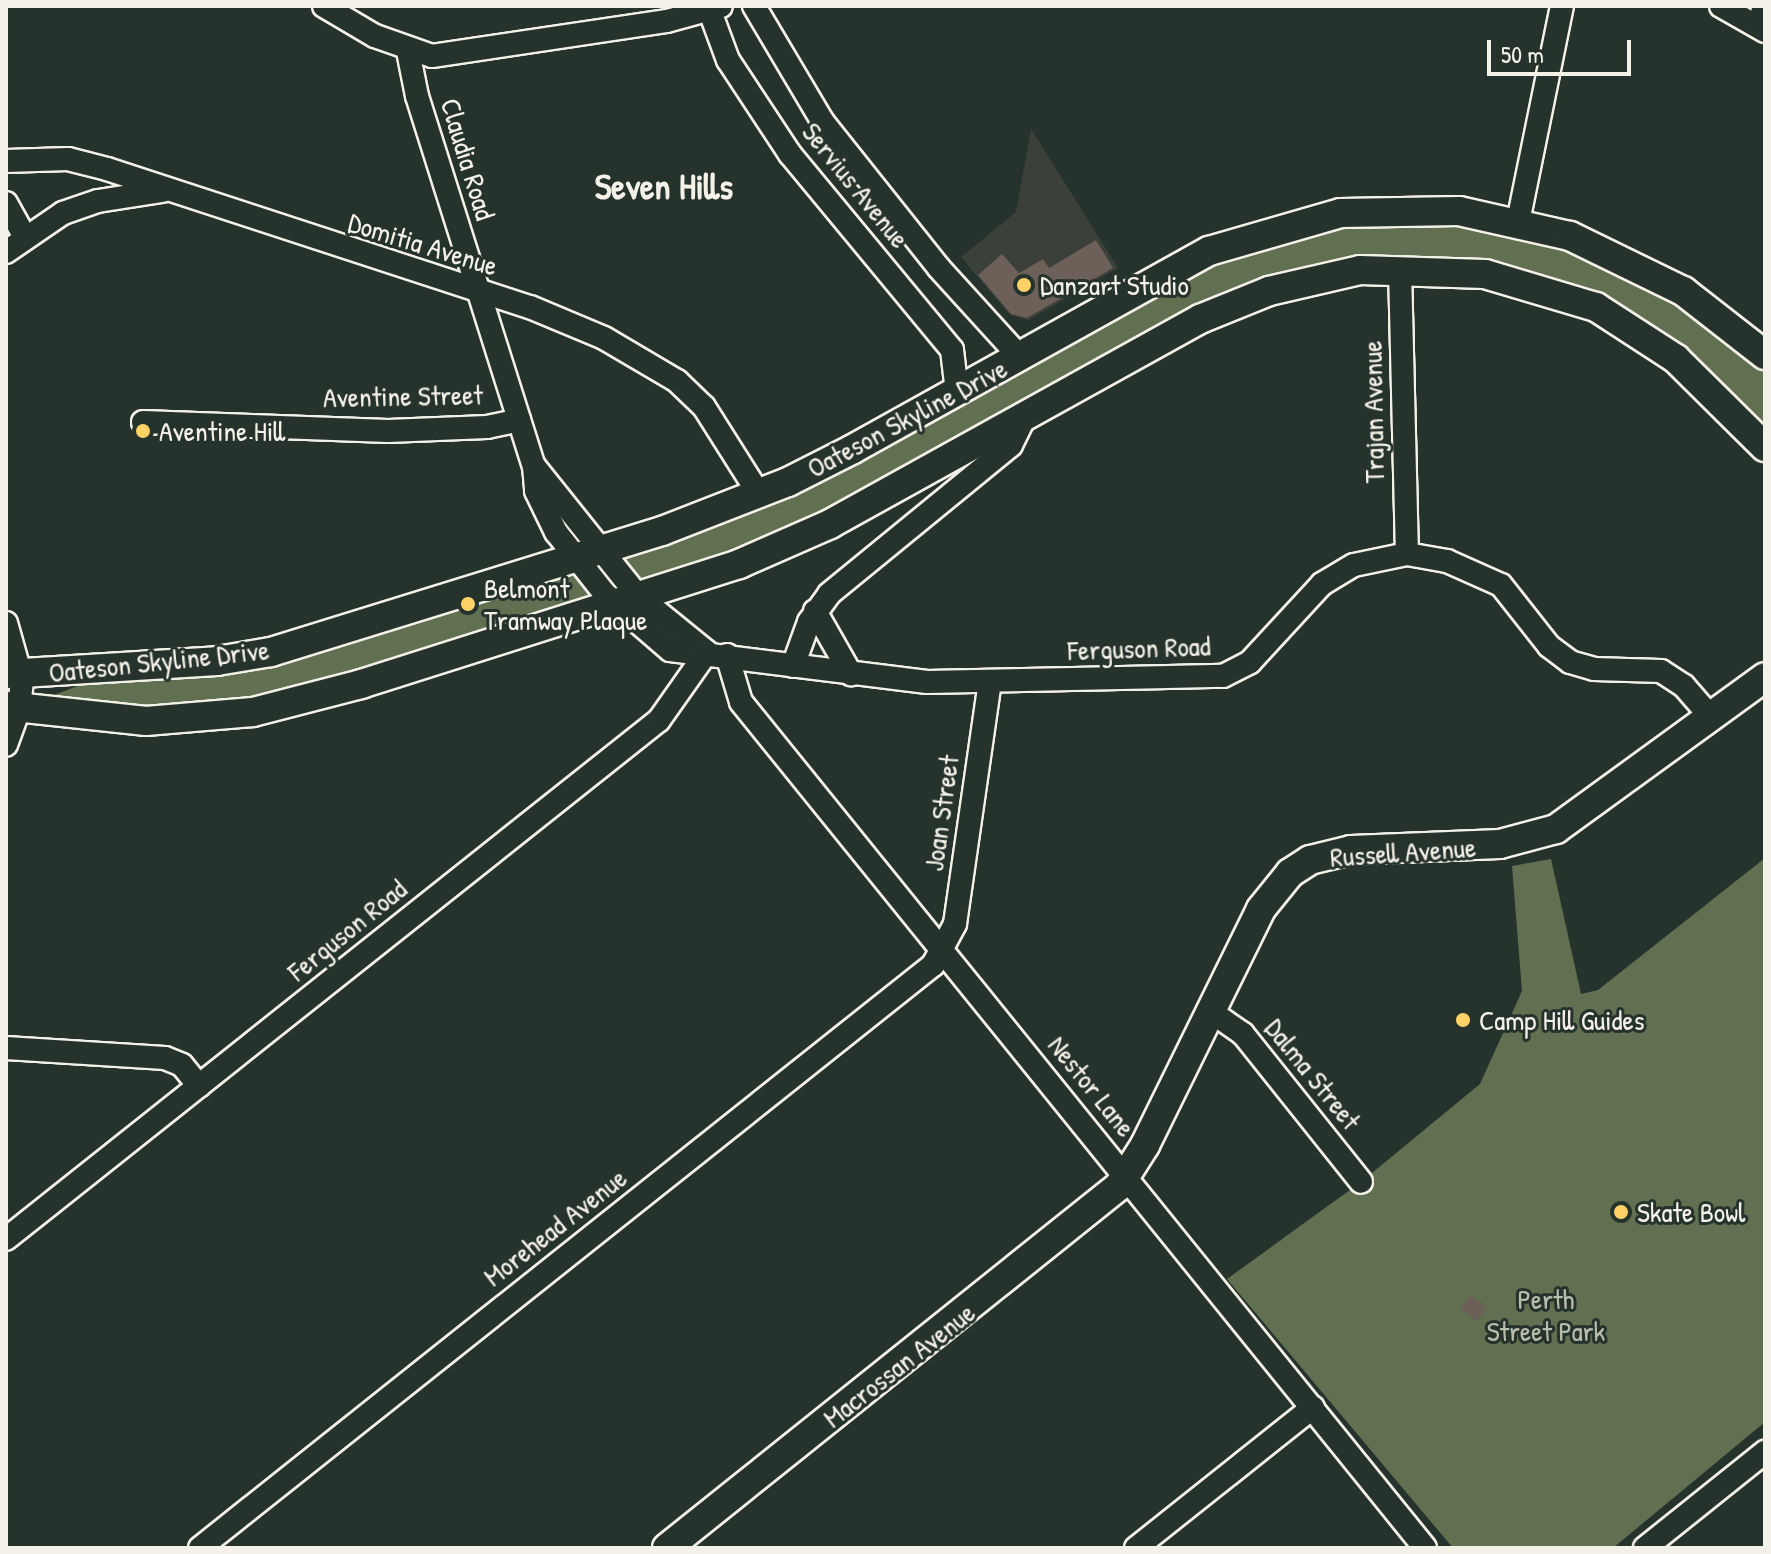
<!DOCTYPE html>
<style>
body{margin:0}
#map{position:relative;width:1771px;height:1554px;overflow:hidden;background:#26332d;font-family:"Patrick Hand",sans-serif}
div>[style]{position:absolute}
.built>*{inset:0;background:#3b403a}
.green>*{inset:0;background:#607051}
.building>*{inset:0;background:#6c6058}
.roads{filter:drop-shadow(2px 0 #f4f1e8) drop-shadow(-2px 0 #f4f1e8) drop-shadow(0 2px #f4f1e8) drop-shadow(0 -2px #f4f1e8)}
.minor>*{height:22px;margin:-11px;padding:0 11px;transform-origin:11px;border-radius:11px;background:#26332d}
.major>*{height:28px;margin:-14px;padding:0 14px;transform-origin:14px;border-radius:14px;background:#26332d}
.dots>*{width:22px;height:22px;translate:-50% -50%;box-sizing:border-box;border:4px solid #26332d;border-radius:50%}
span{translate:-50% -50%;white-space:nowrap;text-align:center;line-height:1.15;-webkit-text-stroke:6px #26332d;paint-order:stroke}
.street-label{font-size:28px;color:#f4f1e8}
.poi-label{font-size:28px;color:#f4f1e8}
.left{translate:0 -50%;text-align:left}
.park-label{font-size:28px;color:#b9bdac}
.district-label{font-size:36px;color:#f4f1e8;font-weight:700}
.frame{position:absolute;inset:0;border:8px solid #f4f1e8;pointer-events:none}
.scale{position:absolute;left:1487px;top:40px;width:144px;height:36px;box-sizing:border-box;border:4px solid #f4f1e8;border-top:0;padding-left:10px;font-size:24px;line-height:28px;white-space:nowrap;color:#f4f1e8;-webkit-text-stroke:6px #26332d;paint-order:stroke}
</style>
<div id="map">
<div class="built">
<div style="clip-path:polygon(1031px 129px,1118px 268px,1029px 320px,1010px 315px,961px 257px,1016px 212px)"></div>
</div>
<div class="green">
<div style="clip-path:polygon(1324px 222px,1490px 222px,1647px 278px,1765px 365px,1765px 434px,1577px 293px,1300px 275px,826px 520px,645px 587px,620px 560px,1212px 255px)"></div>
<div style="clip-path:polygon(571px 566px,593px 591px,579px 607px,212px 714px,46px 698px,96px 679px)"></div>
<div style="clip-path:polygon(1765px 858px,1765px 1422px,1613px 1548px,1453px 1548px,1227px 1279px,1361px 1182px,1480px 1084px,1522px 991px,1512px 866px,1551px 859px,1581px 994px,1598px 990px)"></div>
</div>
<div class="building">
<div style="clip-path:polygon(1096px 240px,1113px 268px,1027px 318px,1011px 314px,978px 275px,1002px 254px,1019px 273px,1043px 259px,1049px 268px)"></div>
<div style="clip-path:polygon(1471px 1295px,1487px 1308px,1477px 1321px,1460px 1308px)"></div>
</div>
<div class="roads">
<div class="minor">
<div style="left:324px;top:6px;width:59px;rotate:30.5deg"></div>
<div style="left:375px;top:36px;width:60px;rotate:19.3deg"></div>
<div style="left:432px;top:56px;width:238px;rotate:-8.5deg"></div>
<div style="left:667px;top:21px;width:56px;rotate:-15.5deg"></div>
<div style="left:708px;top:6px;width:58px;rotate:69.7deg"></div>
<div style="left:728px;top:60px;width:113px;rotate:56.6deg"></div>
<div style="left:790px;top:154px;width:254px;rotate:50.4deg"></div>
<div style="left:952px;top:350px;width:42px;rotate:83.2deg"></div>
<div style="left:754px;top:6px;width:135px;rotate:59.3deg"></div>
<div style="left:823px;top:122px;width:186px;rotate:51.5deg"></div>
<div style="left:939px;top:268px;width:120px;rotate:47.7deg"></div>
<div style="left:1721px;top:6px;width:51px;rotate:29.6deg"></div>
<div style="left:1758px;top:26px;width:21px;rotate:-73deg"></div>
<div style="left:408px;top:51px;width:46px;rotate:78.7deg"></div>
<div style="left:417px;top:96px;width:388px;rotate:72.5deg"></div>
<div style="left:534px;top:466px;width:25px;rotate:85deg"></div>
<div style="left:536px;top:491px;width:46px;rotate:64deg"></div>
<div style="left:556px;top:532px;width:79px;rotate:51.7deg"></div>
<div style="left:605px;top:594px;width:86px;rotate:40.7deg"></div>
<div style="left:670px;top:650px;width:259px;rotate:7.1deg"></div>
<div style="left:927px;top:682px;width:296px;rotate:-1.2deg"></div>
<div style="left:1223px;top:676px;width:30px;rotate:-27deg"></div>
<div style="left:1250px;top:662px;width:106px;rotate:-47.3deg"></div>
<div style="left:1322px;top:584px;width:37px;rotate:-31deg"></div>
<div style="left:1354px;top:565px;width:54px;rotate:-11.7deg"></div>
<div style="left:1407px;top:554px;width:41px;rotate:9.9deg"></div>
<div style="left:1447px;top:561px;width:59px;rotate:24deg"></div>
<div style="left:1501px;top:585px;width:78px;rotate:51.8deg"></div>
<div style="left:1549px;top:646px;width:26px;rotate:37deg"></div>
<div style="left:1570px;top:662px;width:25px;rotate:16deg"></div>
<div style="left:1594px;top:669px;width:67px;rotate:1.7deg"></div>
<div style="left:1661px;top:671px;width:27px;rotate:33deg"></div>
<div style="left:1684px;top:686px;width:37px;rotate:49deg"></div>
<div style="left:6px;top:161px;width:62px;rotate:-1.8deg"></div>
<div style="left:68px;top:159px;width:40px;rotate:14.4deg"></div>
<div style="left:107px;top:169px;width:445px;rotate:18.1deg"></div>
<div style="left:530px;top:307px;width:80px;rotate:22.7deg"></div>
<div style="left:604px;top:338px;width:85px;rotate:30.5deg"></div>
<div style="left:677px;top:381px;width:37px;rotate:44deg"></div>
<div style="left:704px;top:407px;width:103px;rotate:57.7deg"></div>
<div style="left:6px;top:203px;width:39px;rotate:61deg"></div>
<div style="left:1518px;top:222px;width:220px;rotate:-78.5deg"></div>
<div style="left:6px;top:252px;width:69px;rotate:-34.4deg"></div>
<div style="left:63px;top:213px;width:37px;rotate:-19deg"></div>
<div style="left:98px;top:201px;width:65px;rotate:-8.9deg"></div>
<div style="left:1400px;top:269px;width:285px;rotate:88.6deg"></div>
<div style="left:143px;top:422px;width:245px;rotate:2.1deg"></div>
<div style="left:388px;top:431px;width:99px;rotate:-2.3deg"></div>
<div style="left:487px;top:427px;width:33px;rotate:-12deg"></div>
<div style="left:534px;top:466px;width:166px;rotate:51.3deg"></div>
<div style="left:638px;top:596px;width:89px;rotate:39.1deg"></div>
<div style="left:815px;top:611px;width:73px;rotate:60.3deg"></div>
<div style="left:6px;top:623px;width:59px;rotate:74.3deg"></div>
<div style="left:22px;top:680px;width:29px;rotate:96deg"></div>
<div style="left:19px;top:709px;width:38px;rotate:110deg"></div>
<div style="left:727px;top:655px;width:49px;rotate:73.4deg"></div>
<div style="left:741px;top:702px;width:1088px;rotate:51.04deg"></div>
<div style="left:793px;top:666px;width:47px;rotate:-70deg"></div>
<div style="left:809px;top:622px;width:34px;rotate:-54deg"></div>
<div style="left:829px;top:594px;width:235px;rotate:-39.3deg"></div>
<div style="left:1011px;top:445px;width:34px;rotate:-64deg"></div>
<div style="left:1210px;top:1011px;width:40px;rotate:34.9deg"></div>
<div style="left:1243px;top:1034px;width:189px;rotate:51.4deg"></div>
<div style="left:6px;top:1048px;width:159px;rotate:3.6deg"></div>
<div style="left:165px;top:1058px;width:18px;rotate:22deg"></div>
<div style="left:182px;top:1065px;width:27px;rotate:51deg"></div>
<div style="left:6px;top:1239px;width:834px;rotate:-38.48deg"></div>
<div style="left:659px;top:720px;width:83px;rotate:-54.8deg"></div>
<div style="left:200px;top:1548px;width:937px;rotate:-38.5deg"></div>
<div style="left:933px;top:965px;width:47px;rotate:-61.8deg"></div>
<div style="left:955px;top:924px;width:245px;rotate:-81.8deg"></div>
<div style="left:1136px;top:1548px;width:226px;rotate:-38.5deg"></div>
<div style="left:1645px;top:1548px;width:154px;rotate:-38.7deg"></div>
</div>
<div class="major">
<div style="left:6px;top:674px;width:211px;rotate:-3.5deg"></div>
<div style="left:217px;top:661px;width:55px;rotate:-9.5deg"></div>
<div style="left:271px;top:652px;width:409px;rotate:-17.2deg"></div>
<div style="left:662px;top:531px;width:135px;rotate:-21.3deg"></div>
<div style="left:788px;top:482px;width:73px;rotate:-26.9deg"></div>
<div style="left:853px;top:449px;width:407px;rotate:-29.1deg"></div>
<div style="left:1209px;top:251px;width:137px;rotate:-16.1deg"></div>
<div style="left:1341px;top:213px;width:118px;rotate:-1deg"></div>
<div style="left:1459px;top:211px;width:114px;rotate:12.7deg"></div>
<div style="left:1570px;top:236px;width:126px;rotate:26deg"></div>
<div style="left:1683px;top:291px;width:104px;rotate:38deg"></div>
<div style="left:6px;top:706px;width:141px;rotate:6.1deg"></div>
<div style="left:146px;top:721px;width:107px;rotate:-4.8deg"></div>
<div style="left:253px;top:712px;width:112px;rotate:-14.5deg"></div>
<div style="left:361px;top:684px;width:397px;rotate:-17.6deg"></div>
<div style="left:739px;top:564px;width:99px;rotate:-23.7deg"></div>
<div style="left:830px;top:524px;width:423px;rotate:-29deg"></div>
<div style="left:1200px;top:319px;width:74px;rotate:-22.1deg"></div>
<div style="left:1269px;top:291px;width:93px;rotate:-13deg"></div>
<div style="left:1360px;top:270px;width:125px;rotate:1.8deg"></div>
<div style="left:1485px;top:274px;width:116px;rotate:16.6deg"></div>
<div style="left:1596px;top:307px;width:95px;rotate:33deg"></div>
<div style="left:1676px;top:359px;width:125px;rotate:44.7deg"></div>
<div style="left:667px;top:1548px;width:579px;rotate:-38.69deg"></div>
<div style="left:1119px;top:1186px;width:49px;rotate:-57.6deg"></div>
<div style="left:1145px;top:1145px;width:263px;rotate:-63.8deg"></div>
<div style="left:1261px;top:909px;width:46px;rotate:-51.1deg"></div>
<div style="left:1290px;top:873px;width:24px;rotate:-33deg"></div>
<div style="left:1310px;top:860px;width:42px;rotate:-13.7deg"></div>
<div style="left:1351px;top:850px;width:149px;rotate:-2.3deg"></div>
<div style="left:1500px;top:844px;width:58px;rotate:-15deg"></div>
<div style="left:1556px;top:829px;width:258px;rotate:-36deg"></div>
</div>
</div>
<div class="dots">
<div style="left:1024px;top:285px;background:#ffd166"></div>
<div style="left:143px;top:431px;background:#ffd166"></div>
<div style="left:468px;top:604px;background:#ffd166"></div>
<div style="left:1463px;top:1020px;background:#ffd166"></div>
<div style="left:1621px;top:1212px;background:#ffd166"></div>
</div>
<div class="street-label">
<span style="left:468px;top:159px;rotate:73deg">Claudia Road</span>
<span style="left:856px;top:185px;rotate:51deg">Servius Avenue</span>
<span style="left:423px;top:244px;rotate:17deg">Domitia Avenue</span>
<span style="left:403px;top:396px;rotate:-1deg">Aventine Street</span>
<span style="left:1373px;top:412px;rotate:-91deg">Trajan Avenue</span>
<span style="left:907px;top:418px;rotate:-28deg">Oateson Skyline Drive</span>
<span style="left:1139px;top:648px;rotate:-2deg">Ferguson Road</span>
<span style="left:159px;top:661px;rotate:-6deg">Oateson Skyline Drive</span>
<span style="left:941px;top:813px;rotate:-82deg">Joan Street</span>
<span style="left:1403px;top:852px;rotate:-4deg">Russell Avenue</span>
<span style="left:347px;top:930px;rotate:-39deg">Ferguson Road</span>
<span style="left:1313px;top:1074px;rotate:51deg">Dalma Street</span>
<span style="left:1092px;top:1086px;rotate:51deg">Nestor Lane</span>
<span style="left:555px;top:1227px;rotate:-38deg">Morehead Avenue</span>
<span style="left:899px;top:1365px;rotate:-38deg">Macrossan Avenue</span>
</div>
<div class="poi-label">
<span class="left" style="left:1040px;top:285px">Danzart Studio</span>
<span class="left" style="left:159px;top:431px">Aventine Hill</span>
<span class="left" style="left:484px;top:604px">Belmont<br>Tramway Plaque</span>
<span class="left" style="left:1479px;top:1020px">Camp Hill Guides</span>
<span class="left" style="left:1637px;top:1212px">Skate Bowl</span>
</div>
<div class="park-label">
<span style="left:1546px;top:1315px">Perth<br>Street Park</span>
</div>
<div class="district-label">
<span style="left:664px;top:186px">Seven Hills</span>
</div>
<div class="frame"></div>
<div class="scale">50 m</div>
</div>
